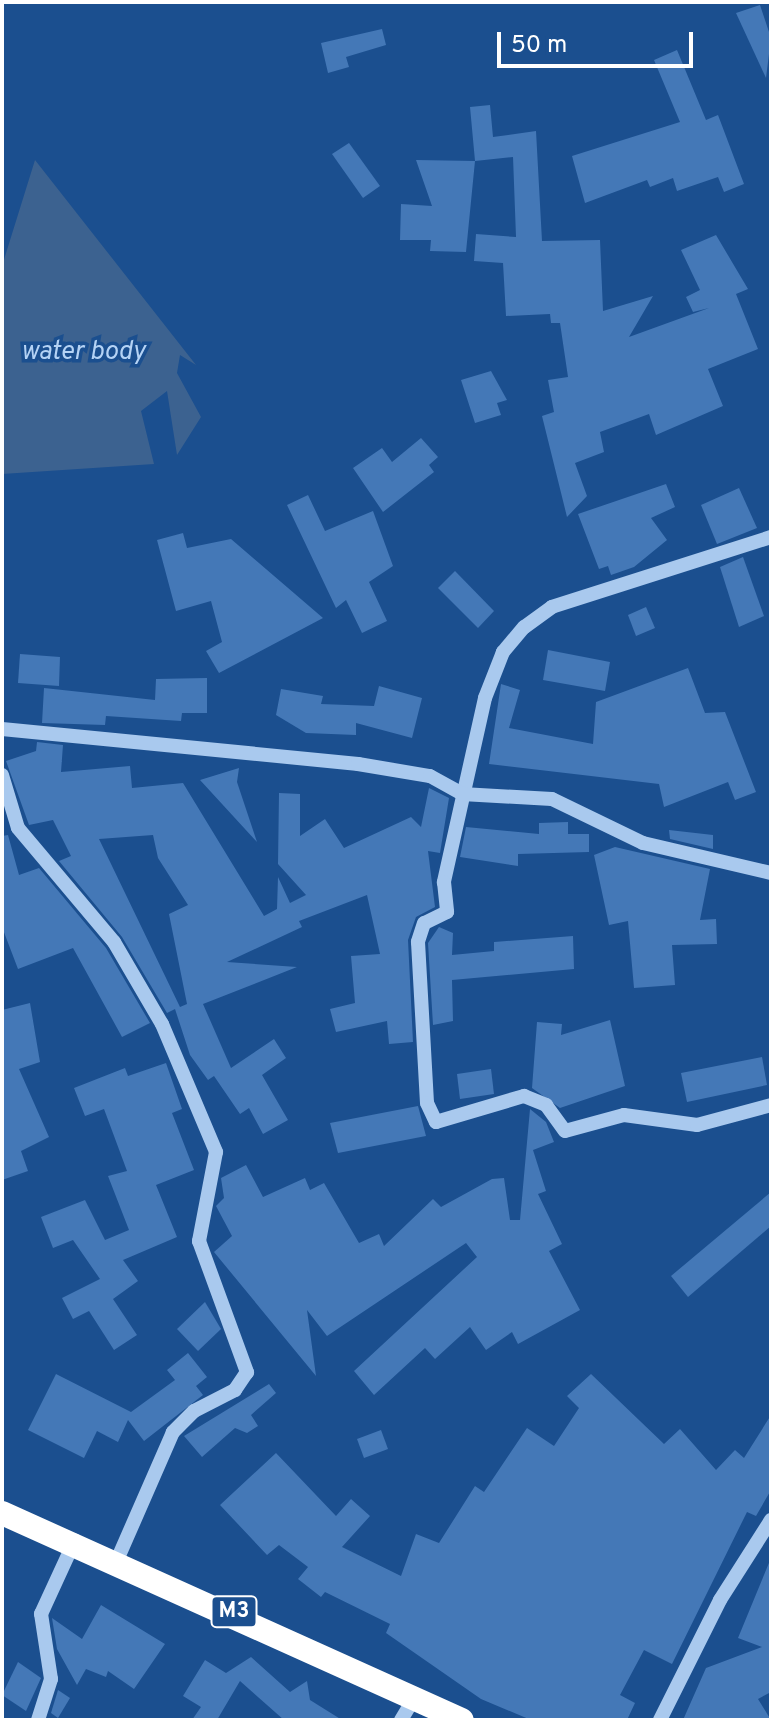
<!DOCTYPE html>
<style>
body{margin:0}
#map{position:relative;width:773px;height:1722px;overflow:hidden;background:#1b4f8f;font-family:Overpass,sans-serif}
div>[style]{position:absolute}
.water>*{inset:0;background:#3c6290}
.building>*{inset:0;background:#4478b7}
.minor>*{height:14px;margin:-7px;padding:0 7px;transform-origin:7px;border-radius:7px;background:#a9c9ee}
.highway>*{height:24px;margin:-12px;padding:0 12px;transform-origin:12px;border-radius:12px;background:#fff}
span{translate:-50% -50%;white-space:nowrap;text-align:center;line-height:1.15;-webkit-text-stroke:7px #1b4f8f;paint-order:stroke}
.shield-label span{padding:2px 6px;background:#1b4f8f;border:2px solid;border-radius:6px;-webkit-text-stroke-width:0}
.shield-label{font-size:22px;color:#fff;font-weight:700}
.water-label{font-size:26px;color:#b5d3f5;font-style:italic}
.frame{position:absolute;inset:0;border:4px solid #fff;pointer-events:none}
.scale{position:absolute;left:497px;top:32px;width:196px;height:36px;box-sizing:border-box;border:4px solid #fff;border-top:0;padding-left:10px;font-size:24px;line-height:28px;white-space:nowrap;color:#fff;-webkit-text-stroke:6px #1b4f8f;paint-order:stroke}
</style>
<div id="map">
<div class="water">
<div style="clip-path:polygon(35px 160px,196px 365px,180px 355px,177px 373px,201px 417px,177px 455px,167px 391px,141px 411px,154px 464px,2px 474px,2px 266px)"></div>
</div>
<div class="building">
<div style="clip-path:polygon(760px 5px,771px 38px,766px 78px,736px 13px)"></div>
<div style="clip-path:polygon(382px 29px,386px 45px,346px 57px,349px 67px,328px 73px,321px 43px)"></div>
<div style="clip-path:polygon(677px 50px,706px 120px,718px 115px,744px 184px,724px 192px,718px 177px,677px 191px,673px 178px,650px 187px,647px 180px,585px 203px,572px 156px,680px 122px,654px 60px)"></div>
<div style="clip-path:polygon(490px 105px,493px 137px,536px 131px,542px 241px,600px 240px,603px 311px,653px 296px,629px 337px,709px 308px,693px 312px,686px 297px,700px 290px,681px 250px,716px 235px,748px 289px,736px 294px,758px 349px,708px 369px,723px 406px,656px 435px,649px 414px,600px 432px,604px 452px,575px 463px,587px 496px,567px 517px,542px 416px,554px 412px,548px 380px,568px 377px,560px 323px,551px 323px,550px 314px,506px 316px,503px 263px,474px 261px,476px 234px,516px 237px,513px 157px,475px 161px,466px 252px,430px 251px,431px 240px,400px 240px,401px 204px,432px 206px,416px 160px,475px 161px,470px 107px)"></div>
<div style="clip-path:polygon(349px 143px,380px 186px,363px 198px,332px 154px)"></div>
<div style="clip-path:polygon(491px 371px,507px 400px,497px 403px,501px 415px,475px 423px,461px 380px)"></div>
<div style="clip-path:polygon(421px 438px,438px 457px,429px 465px,434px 472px,383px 512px,353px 468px,382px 448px,392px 462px)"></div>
<div style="clip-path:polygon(666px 484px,675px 507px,651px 518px,667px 540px,634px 567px,611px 575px,608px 566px,599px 569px,578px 514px)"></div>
<div style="clip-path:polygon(739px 488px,757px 528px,717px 544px,701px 505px)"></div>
<div style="clip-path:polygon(308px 495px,325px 531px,373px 511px,393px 566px,369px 582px,387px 621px,362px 633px,346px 600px,336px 608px,287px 505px)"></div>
<div style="clip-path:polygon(183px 533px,187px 548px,231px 539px,323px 618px,219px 673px,206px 651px,222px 642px,211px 601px,176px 611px,157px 540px)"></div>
<div style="clip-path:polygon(743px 557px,764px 616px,739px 627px,720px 567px)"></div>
<div style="clip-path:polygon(455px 571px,494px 611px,478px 628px,438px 588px)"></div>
<div style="clip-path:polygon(646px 607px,655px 628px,636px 636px,628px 615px)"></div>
<div style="clip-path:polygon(548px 650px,610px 662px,605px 691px,543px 680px)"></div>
<div style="clip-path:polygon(20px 654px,60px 657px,59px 686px,18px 683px)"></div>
<div style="clip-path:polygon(688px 668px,705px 713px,725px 712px,756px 792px,735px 800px,728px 782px,664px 807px,659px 784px,489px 764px,501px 684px,520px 690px,509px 728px,593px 744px,596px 702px)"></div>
<div style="clip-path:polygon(207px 678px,207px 713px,182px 713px,181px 721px,106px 716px,105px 725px,42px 723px,44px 688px,155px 700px,156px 679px)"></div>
<div style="clip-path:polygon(379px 686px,422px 698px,412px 738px,356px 723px,356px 735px,306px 733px,276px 715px,281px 689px,323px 696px,321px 704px,374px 706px)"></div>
<div style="clip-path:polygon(evenodd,37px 742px,63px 745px,61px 772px,130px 766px,132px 788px,183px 783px,264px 916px,277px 909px,278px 877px,290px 903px,306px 895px,278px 864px,279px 793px,300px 794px,300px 836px,325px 819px,344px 848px,411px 817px,421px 827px,429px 788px,449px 798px,440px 853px,428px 851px,435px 907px,416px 917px,408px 940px,413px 1042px,389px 1044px,387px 1021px,336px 1032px,330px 1009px,355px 1003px,351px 956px,380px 954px,367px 895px,299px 921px,302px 927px,227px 962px,297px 967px,203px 1004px,231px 1068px,274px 1039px,286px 1058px,262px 1075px,288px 1120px,263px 1134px,249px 1108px,240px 1114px,214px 1076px,208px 1080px,190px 1055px,175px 1009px,167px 1013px,122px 937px,59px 861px,71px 856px,53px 820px,29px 825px,6px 761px,36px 751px,37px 742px,153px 835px,158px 858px,188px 905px,169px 914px,187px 1004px,180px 1007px,99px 839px,153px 835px)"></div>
<div style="clip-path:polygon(239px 768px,237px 782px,257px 842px,200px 780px)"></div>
<div style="clip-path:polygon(568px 822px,568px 834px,589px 834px,589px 852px,518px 854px,518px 866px,460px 857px,466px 827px,539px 834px,539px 823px)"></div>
<div style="clip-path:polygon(669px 830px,713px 835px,713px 849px,670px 839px)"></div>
<div style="clip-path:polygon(8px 835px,19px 875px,39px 868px,106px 948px,150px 1023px,122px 1037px,73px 948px,18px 969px,2px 927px,2px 836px)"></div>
<div style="clip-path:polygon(615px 847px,710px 869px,700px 920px,716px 919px,717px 944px,672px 945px,675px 985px,634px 988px,628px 921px,609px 925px,594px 855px)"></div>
<div style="clip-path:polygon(439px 927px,453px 933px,452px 955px,494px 951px,494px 942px,573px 936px,574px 969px,452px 980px,453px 1021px,433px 1025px,428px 943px)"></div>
<div style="clip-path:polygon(30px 1003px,40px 1062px,19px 1069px,49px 1137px,21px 1151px,28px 1171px,2px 1180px,2px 1010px)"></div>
<div style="clip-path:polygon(610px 1020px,625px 1086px,560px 1108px,532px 1088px,537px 1022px,562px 1024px,561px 1035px)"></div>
<div style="clip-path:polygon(762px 1057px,767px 1085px,687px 1102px,681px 1073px)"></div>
<div style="clip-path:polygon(166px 1063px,182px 1109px,172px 1113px,194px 1170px,156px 1185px,177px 1237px,123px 1260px,138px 1281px,113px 1299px,137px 1335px,114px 1350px,89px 1311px,73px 1319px,62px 1298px,100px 1279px,73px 1240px,53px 1248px,41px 1217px,85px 1200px,105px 1240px,129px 1230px,108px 1176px,127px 1171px,104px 1109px,85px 1116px,74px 1088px,125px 1068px,128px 1076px)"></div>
<div style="clip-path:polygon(491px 1069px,494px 1094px,460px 1099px,457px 1074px)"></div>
<div style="clip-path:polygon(418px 1106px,426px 1136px,338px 1153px,330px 1123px)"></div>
<div style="clip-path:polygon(530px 1109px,546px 1122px,554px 1142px,533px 1150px,546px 1191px,538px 1194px,562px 1244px,549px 1251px,580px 1310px,518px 1344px,512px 1332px,486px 1350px,470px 1327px,435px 1359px,425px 1348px,374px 1395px,354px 1371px,477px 1257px,466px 1243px,327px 1336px,307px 1310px,316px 1376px,214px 1252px,232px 1236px,216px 1206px,224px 1198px,221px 1178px,246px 1165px,263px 1197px,305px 1178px,310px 1190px,324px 1183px,359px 1243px,379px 1234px,384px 1246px,433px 1199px,441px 1207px,492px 1179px,504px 1178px,510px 1220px,520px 1220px)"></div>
<div style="clip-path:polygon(771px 1192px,771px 1226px,688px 1297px,671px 1276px)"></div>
<div style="clip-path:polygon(205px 1302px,221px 1329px,198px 1351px,177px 1329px)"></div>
<div style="clip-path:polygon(188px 1353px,207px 1377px,196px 1386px,203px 1395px,144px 1441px,128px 1420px,118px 1442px,97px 1431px,84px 1458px,28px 1430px,56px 1374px,131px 1412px,175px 1380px,167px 1370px)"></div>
<div style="clip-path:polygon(591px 1374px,664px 1444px,680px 1429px,716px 1470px,735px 1450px,744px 1458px,771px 1415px,771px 1490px,756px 1516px,747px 1512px,672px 1664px,644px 1650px,620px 1695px,635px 1703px,627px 1720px,531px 1720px,481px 1699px,386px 1633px,390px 1624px,325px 1592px,321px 1597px,298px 1579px,308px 1567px,279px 1545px,267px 1555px,220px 1505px,276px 1453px,336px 1516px,351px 1499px,370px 1516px,342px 1547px,401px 1576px,416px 1534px,439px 1543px,475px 1486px,484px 1492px,527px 1428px,554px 1446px,579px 1408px,567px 1396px)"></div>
<div style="clip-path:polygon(269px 1384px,276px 1393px,251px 1415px,258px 1426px,247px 1433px,235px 1428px,202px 1457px,184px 1436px)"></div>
<div style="clip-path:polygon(381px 1430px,388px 1449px,364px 1458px,357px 1439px)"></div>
<div style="clip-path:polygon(771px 1558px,771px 1692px,758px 1699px,771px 1720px,683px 1720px,706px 1668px,762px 1647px,738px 1638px)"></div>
<div style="clip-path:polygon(101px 1605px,165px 1644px,134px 1689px,108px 1671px,106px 1677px,86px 1669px,77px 1685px,57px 1649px,52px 1618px,82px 1639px)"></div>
<div style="clip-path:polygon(251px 1657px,290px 1692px,307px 1681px,310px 1700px,342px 1720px,284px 1720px,240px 1681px,217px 1720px,192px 1720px,201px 1707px,183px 1696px,205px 1660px,226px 1673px)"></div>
<div style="clip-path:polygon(18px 1662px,41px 1678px,26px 1711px,2px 1695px)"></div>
<div style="clip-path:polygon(58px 1690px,70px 1698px,58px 1718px,51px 1713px)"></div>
</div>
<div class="minor">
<div style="left:771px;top:537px;width:230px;rotate:162.3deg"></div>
<div style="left:552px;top:607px;width:34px;rotate:144deg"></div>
<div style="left:524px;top:627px;width:33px;rotate:130deg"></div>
<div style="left:503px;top:652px;width:49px;rotate:111.4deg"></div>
<div style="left:485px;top:698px;width:189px;rotate:102.6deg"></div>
<div style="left:444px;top:882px;width:30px;rotate:84deg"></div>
<div style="left:447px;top:912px;width:25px;rotate:154deg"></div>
<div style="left:424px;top:923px;width:20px;rotate:108deg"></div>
<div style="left:418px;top:942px;width:161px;rotate:86.8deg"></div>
<div style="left:427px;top:1103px;width:21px;rotate:65deg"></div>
<div style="left:436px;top:1122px;width:92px;rotate:-16.5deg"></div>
<div style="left:524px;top:1096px;width:24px;rotate:22deg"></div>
<div style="left:546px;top:1105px;width:32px;rotate:54deg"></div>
<div style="left:565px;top:1131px;width:61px;rotate:-15.2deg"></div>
<div style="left:624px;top:1115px;width:74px;rotate:7.8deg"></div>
<div style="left:697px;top:1125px;width:77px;rotate:-15.1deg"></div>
<div style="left:2px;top:729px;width:358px;rotate:5.6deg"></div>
<div style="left:358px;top:764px;width:73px;rotate:9.5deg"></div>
<div style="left:430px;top:776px;width:37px;rotate:29deg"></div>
<div style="left:462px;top:794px;width:90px;rotate:3.2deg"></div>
<div style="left:552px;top:799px;width:101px;rotate:25.8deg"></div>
<div style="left:643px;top:843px;width:131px;rotate:13.2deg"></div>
<div style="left:2px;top:775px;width:55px;rotate:73.2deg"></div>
<div style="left:18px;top:828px;width:149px;rotate:49.9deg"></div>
<div style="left:114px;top:942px;width:95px;rotate:59.7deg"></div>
<div style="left:162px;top:1024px;width:139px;rotate:67.1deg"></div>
<div style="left:216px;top:1152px;width:91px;rotate:100.8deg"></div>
<div style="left:199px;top:1241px;width:140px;rotate:69.9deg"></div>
<div style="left:247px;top:1372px;width:22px;rotate:124deg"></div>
<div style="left:235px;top:1390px;width:46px;rotate:152.9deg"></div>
<div style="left:194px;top:1411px;width:30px;rotate:135deg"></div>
<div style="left:173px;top:1432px;width:140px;rotate:113.6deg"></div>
<div style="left:38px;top:1720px;width:43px;rotate:-72.4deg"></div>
<div style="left:51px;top:1679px;width:66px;rotate:-98.7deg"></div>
<div style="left:41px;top:1614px;width:81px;rotate:-65.3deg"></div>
<div style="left:401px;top:1720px;width:29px;rotate:-59deg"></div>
<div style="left:660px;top:1720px;width:134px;rotate:-63.4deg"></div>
<div style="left:720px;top:1600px;width:95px;rotate:-57.5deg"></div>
</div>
<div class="highway">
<div style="left:2px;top:1513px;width:504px;rotate:24.23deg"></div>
</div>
<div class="shield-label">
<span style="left:234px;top:1612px">M3</span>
</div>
<div class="water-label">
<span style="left:83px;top:353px">water body</span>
</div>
<div class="frame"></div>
<div class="scale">50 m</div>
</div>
